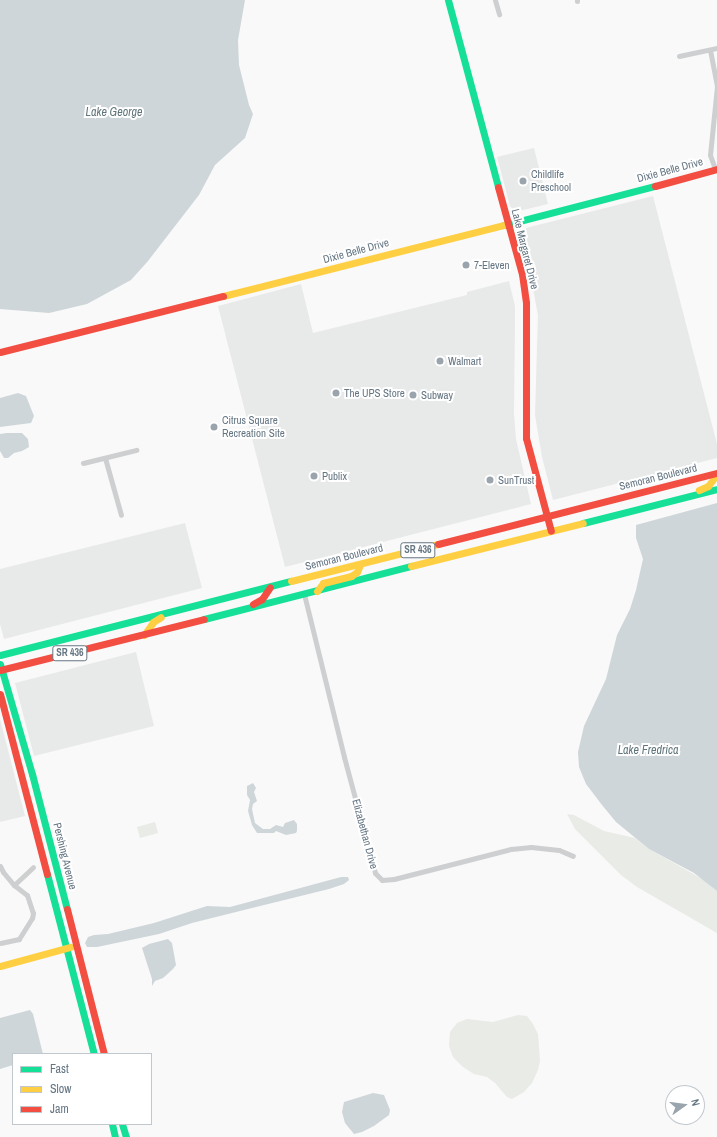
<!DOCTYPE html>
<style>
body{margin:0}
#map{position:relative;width:717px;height:1137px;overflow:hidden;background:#f9f9f9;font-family:"Archivo Narrow",sans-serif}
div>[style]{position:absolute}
.built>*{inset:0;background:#e8e9e9}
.green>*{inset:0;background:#e8ebe6}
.water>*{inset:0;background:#ced6d9}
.street>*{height:5px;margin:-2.5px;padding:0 2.5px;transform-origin:2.5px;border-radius:2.5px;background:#cecfd0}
.fast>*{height:7px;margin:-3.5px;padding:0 3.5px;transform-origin:3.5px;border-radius:3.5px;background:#16e098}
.slow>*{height:7px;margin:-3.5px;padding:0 3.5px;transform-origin:3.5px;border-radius:3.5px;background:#ffcf43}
.jam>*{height:7px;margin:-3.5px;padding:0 3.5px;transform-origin:3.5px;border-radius:3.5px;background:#f24e42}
.dots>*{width:11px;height:11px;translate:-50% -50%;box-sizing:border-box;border:2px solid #fff;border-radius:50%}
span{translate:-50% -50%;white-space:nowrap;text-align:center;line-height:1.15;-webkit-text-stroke:4px #fff;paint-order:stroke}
.shield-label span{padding:1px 3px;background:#fff;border:1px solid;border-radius:3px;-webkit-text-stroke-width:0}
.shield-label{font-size:10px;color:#657683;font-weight:700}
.street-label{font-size:11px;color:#657683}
.poi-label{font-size:11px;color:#657683}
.left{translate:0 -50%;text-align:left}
.water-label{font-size:12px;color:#60757c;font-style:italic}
.legend{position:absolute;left:12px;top:1053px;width:140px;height:72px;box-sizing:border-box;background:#fff;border:1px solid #c1c8cd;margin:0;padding:5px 7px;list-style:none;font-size:12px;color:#657683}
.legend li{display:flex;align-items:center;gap:8px;height:20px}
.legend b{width:20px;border:1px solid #c1c8cd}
.north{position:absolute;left:665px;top:1085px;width:40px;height:40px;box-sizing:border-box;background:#fff;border:1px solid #c1c8cd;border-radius:50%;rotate:76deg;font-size:11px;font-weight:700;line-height:16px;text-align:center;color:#657683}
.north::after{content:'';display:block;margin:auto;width:14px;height:18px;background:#99a4ac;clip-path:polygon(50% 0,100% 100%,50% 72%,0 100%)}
</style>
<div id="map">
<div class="built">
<div style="clip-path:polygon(534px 148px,548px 204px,515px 212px,510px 206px,497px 157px)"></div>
<div style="clip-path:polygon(653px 196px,717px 444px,717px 458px,553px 500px,542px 457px,535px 415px,538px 315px,532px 284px,518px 230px)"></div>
<div style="clip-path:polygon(509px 281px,515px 306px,515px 323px,514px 414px,516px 439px,531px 504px,285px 567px,218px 306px,301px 284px,313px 333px,467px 295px,467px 292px)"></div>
<div style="clip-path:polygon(185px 523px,202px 588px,4px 639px,0 624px,0 569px)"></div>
<div style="clip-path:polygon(136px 652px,154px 726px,34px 756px,15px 683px)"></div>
<div style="clip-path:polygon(0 719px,25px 816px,0 822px)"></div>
</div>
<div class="green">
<div style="clip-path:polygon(567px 814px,574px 815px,604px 831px,635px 838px,649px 849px,704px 880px,717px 891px,717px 933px,637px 887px,621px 875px,575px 829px)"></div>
<div style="clip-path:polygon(155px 822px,158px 833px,140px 838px,137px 827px)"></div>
<div style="clip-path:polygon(518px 1015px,527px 1016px,533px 1024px,538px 1034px,540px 1061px,538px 1070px,532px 1083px,524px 1092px,512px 1099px,507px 1097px,495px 1083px,487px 1077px,474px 1074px,463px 1067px,453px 1057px,449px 1046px,450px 1032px,457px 1023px,467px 1019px,493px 1022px)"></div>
</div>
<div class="water">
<div style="clip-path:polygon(0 0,245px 0,238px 40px,239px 65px,249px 105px,253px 114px,245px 138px,215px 165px,199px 195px,148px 261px,131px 280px,87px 304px,49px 313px,0 309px)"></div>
<div style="clip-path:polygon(18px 393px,26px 396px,34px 416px,31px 423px,0 427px,0 398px)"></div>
<div style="clip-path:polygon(7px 433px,22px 433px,28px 439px,29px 447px,22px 451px,14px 453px,8px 458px,4px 458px,0 451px,0 434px)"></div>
<div style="clip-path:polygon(717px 503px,717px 891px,694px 873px,649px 849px,616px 822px,602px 805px,586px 784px,579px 767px,578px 752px,584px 726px,606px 679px,617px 635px,630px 609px,636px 590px,643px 559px,636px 538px,636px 525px)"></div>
<div style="clip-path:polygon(253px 783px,256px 788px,254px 792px,257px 801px,253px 804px,252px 809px,255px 823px,263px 829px,270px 829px,276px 825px,283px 827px,285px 823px,294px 820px,297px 824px,297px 831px,296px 833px,286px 835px,276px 831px,274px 833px,257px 833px,252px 825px,248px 811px,250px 800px,247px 795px,247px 786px)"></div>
<div style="clip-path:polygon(341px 877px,348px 877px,349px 880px,344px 884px,329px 889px,192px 923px,159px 934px,97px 947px,87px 947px,85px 943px,88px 937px,94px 935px,108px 934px,154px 923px,207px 906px,230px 907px)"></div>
<div style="clip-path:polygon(168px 939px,172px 943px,176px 965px,173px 969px,163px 978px,155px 981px,152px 986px,152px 979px,142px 948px,149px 944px)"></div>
<div style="clip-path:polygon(30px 1010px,33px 1014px,43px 1054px,13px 1054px,13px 1065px,0 1069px,0 1018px)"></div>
<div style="clip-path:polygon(373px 1093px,384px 1095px,390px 1110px,389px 1115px,374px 1126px,362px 1132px,354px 1134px,345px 1123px,342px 1112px,344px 1102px)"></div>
</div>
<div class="street">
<div style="left:495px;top:0;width:15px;rotate:74deg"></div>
<div style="left:577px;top:0;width:1px;rotate:90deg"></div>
<div style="left:710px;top:50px;width:37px;rotate:79deg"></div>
<div style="left:717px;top:86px;width:69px;rotate:95.8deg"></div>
<div style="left:710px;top:155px;width:15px;rotate:70deg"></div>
<div style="left:679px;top:56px;width:39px;rotate:-12deg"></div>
<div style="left:105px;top:458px;width:59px;rotate:74.3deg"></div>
<div style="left:83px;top:463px;width:55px;rotate:-13.8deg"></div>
<div style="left:304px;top:594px;width:168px;rotate:76.2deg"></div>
<div style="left:344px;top:757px;width:120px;rotate:75deg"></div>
<div style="left:375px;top:873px;width:10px;rotate:45deg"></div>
<div style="left:382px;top:880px;width:12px;rotate:-5deg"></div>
<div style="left:394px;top:879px;width:121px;rotate:-14.4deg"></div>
<div style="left:511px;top:849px;width:20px;rotate:-6deg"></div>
<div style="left:531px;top:847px;width:28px;rotate:6deg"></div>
<div style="left:559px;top:850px;width:15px;rotate:23deg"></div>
<div style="left:0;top:866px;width:7px;rotate:63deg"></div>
<div style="left:3px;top:872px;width:17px;rotate:50deg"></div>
<div style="left:14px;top:885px;width:16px;rotate:38deg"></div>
<div style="left:27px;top:895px;width:19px;rotate:72deg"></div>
<div style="left:33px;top:913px;width:5px;rotate:101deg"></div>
<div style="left:32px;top:918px;width:25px;rotate:122deg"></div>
<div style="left:19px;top:939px;width:19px;rotate:168deg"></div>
<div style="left:14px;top:885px;width:26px;rotate:-43deg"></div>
</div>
<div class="fast">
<div style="left:448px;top:0;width:194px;rotate:75deg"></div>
<div style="left:504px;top:225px;width:156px;rotate:-14.5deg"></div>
<div style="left:583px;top:523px;width:138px;rotate:-14.2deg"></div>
<div style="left:204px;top:619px;width:214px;rotate:-14.4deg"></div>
<div style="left:0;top:655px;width:300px;rotate:-14.3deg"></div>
<div style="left:0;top:664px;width:115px;rotate:73.8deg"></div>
<div style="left:32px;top:774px;width:139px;rotate:75.5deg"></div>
<div style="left:47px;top:874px;width:186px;rotate:75.4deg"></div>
<div style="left:112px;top:1124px;width:13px;rotate:77deg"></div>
<div style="left:122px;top:1124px;width:14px;rotate:73deg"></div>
</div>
<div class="slow">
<div style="left:223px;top:296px;width:290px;rotate:-14.2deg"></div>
<div style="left:699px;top:490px;width:10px;rotate:-24deg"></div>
<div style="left:708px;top:486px;width:15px;rotate:-53deg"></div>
<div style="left:411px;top:566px;width:177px;rotate:-14deg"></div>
<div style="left:291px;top:581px;width:152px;rotate:-14.1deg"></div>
<div style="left:317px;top:591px;width:10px;rotate:-53deg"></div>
<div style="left:323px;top:583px;width:29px;rotate:-14deg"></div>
<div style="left:351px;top:576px;width:7px;rotate:-34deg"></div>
<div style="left:357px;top:572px;width:8px;rotate:-67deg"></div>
<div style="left:144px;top:635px;width:16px;rotate:-55deg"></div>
<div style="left:153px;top:622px;width:9px;rotate:-32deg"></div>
<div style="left:0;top:966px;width:73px;rotate:-15.2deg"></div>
</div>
<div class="jam">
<div style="left:655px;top:186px;width:64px;rotate:-15.3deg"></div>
<div style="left:498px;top:187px;width:90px;rotate:74.6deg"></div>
<div style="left:522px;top:274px;width:29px;rotate:82deg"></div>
<div style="left:526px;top:303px;width:135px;rotate:90deg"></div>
<div style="left:526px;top:438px;width:96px;rotate:75deg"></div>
<div style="left:0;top:352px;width:230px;rotate:-14.1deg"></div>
<div style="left:438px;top:544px;width:288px;rotate:-14.3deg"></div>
<div style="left:253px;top:604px;width:10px;rotate:-29deg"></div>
<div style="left:262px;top:599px;width:14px;rotate:-56deg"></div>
<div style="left:0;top:670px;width:210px;rotate:-14deg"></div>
<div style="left:0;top:694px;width:186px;rotate:75.4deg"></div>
<div style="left:67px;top:909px;width:150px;rotate:75.7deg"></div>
</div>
<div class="dots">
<div style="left:523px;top:181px;background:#99a4ac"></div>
<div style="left:466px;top:265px;background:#99a4ac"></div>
<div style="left:440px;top:361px;background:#99a4ac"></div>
<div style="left:336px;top:393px;background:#99a4ac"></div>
<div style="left:413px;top:395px;background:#99a4ac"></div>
<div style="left:214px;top:427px;background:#99a4ac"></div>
<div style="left:314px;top:476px;background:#99a4ac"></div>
<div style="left:490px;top:480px;background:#99a4ac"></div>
</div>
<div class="shield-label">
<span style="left:418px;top:550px">SR 436</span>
<span style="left:70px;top:653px">SR 436</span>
</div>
<div class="street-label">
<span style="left:670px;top:170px;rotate:-15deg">Dixie Belle Drive</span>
<span style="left:525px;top:249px;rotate:76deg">Lake Margaret Drive</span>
<span style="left:356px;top:251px;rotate:-15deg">Dixie Belle Drive</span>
<span style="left:658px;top:477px;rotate:-14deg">Semoran Boulevard</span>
<span style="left:344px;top:557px;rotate:-14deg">Semoran Boulevard</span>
<span style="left:365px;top:834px;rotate:75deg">Elizabethan Drive</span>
<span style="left:65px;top:856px;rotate:76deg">Pershing Avenue</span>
</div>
<div class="poi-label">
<span class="left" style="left:531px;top:181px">Childlife<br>Preschool</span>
<span class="left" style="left:474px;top:265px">7-Eleven</span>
<span class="left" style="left:448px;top:361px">Walmart</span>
<span class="left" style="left:344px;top:393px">The UPS Store</span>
<span class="left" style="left:421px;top:395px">Subway</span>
<span class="left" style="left:222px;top:427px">Citrus Square<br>Recreation Site</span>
<span class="left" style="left:322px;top:476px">Publix</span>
<span class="left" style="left:498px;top:480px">SunTrust</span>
</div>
<div class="water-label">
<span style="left:114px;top:113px">Lake George</span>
<span style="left:648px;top:751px">Lake Fredrica</span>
</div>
<ul class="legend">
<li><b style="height:5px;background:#16e098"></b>Fast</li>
<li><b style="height:5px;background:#ffcf43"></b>Slow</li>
<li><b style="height:5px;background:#f24e42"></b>Jam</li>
</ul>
<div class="north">N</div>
</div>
